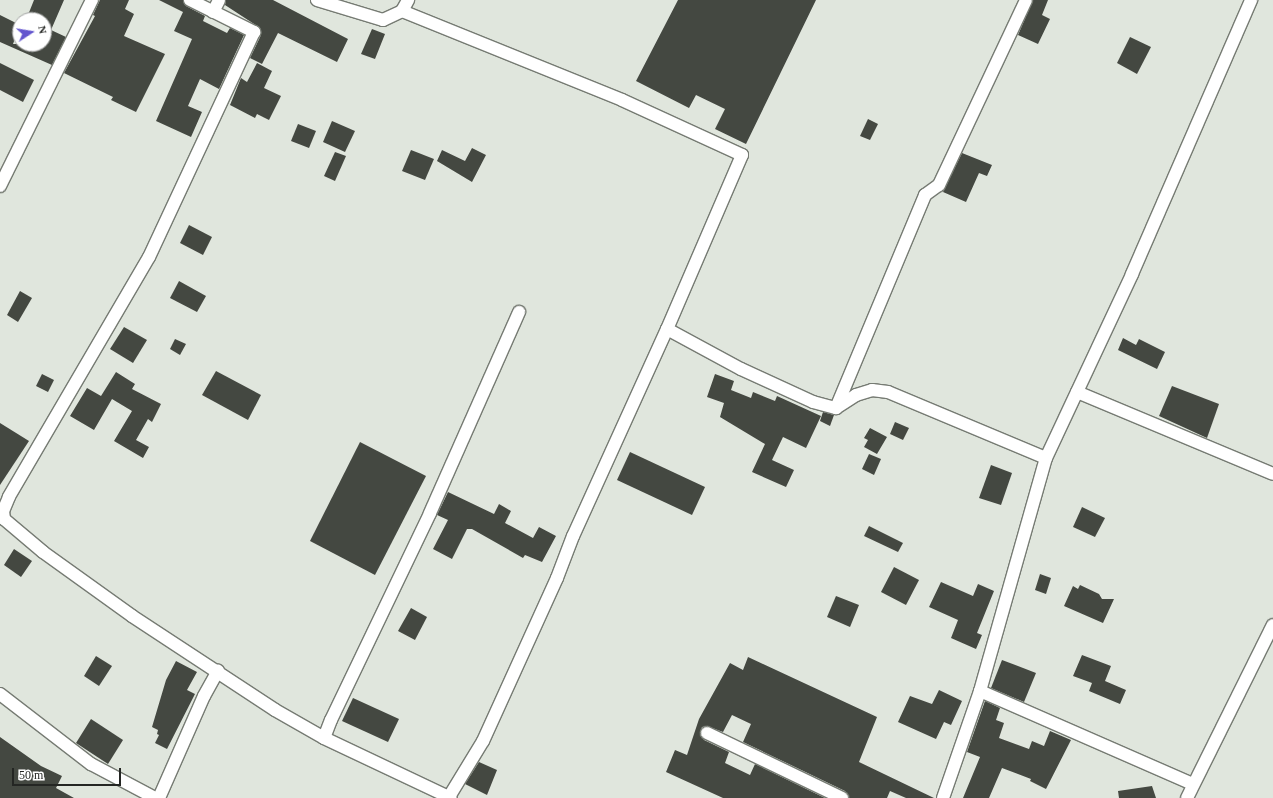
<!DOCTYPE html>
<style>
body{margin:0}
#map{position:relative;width:1273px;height:798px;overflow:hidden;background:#e0e6dd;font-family:"Times New Roman",serif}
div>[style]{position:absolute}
.building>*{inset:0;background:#444841}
.roads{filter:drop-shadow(1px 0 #767b73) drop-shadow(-1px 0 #767b73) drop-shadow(0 1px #767b73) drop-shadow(0 -1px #767b73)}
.street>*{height:12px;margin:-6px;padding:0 6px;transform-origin:6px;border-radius:6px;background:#fff}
span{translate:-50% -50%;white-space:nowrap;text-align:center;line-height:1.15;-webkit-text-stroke:4px #fff;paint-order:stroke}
.north{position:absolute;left:12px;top:12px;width:40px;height:40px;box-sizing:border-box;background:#fff;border:1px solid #a7a8a7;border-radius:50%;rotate:78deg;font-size:11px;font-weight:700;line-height:16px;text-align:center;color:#242623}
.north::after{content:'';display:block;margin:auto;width:14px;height:18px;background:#6355ce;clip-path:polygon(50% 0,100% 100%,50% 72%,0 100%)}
.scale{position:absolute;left:12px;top:768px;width:109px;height:18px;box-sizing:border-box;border:2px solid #242623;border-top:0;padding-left:5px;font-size:12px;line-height:14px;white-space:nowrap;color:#242623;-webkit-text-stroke:3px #fff;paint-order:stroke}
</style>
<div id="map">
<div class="building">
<div style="clip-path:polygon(34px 0,64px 0,51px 30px,66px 37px,52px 65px,0 42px,0 15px,20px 25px,13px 44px,44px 44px,44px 20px,26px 20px)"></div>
<div style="clip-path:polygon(100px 0,129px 0,125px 9px,134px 14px,124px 36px,165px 54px,136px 112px,111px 100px,113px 97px,64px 73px,95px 16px,93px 15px)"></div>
<div style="clip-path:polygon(159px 0,183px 0,186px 6px,205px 16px,203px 21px,227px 33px,230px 28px,244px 35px,219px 89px,200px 79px,188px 106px,202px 112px,191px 137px,156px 121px,192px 39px,174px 31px,183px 12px)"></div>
<div style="clip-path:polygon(226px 0,273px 0,348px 39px,337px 62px,278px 33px,262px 64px,250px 58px,261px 35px,260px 28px,225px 5px)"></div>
<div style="clip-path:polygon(678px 0,816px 0,746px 144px,715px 129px,725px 109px,696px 95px,689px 108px,636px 81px)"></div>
<div style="clip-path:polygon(1033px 0,1048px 0,1042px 15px,1050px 19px,1038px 44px,1018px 35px)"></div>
<div style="clip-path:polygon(372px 29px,385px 34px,375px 59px,361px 54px)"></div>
<div style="clip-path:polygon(1130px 37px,1151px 47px,1137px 74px,1117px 63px)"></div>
<div style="clip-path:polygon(0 63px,34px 80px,23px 102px,0 90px)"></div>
<div style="clip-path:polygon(257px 63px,272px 71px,264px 88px,281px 96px,269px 120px,257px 114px,255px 118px,230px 105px,241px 78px,247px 82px)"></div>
<div style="clip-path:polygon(868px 119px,878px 124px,870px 140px,860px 136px)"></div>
<div style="clip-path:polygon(332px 121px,355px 131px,345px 152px,323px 142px)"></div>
<div style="clip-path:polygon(298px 124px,316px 131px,309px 148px,291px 141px)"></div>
<div style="clip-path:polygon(472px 148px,486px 155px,472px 182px,437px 161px,442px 150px,465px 161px)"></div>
<div style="clip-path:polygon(411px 150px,434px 159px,425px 180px,402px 171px)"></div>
<div style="clip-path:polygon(335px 152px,346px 156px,335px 181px,324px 176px)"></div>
<div style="clip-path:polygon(962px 153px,992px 165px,987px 176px,979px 173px,966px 202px,943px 192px)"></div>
<div style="clip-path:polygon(189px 225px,212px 237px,203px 255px,180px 243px)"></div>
<div style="clip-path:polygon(179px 281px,206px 296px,197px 312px,170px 298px)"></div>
<div style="clip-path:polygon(20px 291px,32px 298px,18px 322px,7px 315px)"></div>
<div style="clip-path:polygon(124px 327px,147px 340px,133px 363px,110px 349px)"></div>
<div style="clip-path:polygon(1123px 338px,1136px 345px,1139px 339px,1165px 352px,1157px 369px,1118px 350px)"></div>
<div style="clip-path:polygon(175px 339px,186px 344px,180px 355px,170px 349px)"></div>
<div style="clip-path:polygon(216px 371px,261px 395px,248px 420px,202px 395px)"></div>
<div style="clip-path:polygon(116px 372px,135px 384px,132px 389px,161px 404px,152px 422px,148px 419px,136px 440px,149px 447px,143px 458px,114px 441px,132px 411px,112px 399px,94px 430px,70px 416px,87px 388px,101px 396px)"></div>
<div style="clip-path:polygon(42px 374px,54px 380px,48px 392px,36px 386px)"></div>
<div style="clip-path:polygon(715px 374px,734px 381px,731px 390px,751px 398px,753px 392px,775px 401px,777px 396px,821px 416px,806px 448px,783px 437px,772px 460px,794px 470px,786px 487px,752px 472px,765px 444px,720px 417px,724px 403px,707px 397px)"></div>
<div style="clip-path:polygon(1172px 386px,1219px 404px,1207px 438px,1159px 416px)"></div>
<div style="clip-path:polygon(823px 412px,834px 415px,830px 426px,820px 421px)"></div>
<div style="clip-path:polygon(895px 422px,909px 428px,903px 440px,890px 434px)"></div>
<div style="clip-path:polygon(0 423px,29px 441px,0 485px)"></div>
<div style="clip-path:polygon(870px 428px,887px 437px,877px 454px,864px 447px,868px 440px,864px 438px)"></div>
<div style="clip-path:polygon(360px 442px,426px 476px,375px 575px,310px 541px)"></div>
<div style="clip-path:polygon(630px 452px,705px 487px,692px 515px,617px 480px)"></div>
<div style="clip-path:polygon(869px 454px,881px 459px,874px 475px,862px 469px)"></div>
<div style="clip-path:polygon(991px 465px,1012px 473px,1001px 505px,979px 498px)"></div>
<div style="clip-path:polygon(448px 492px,494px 514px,499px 504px,511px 511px,505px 523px,533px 538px,539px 527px,556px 536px,542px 562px,525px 555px,523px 558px,472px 529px,467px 529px,452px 559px,433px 549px,448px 520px,437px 515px)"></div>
<div style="clip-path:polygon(1082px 507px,1105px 518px,1095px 537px,1073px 527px)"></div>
<div style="clip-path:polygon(869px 526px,903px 543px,898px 552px,864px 536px)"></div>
<div style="clip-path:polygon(14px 549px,32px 561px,21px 577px,4px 565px)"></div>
<div style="clip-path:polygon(894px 567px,919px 580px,906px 605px,881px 592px)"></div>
<div style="clip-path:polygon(1040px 574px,1051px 578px,1046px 594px,1035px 590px)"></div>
<div style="clip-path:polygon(941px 582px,973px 596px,978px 584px,994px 591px,977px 633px,982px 635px,976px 649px,951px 638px,958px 620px,929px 607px)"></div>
<div style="clip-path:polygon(1080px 585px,1099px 594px,1102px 599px,1114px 599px,1103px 623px,1064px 606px,1073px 586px,1078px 589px)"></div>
<div style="clip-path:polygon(836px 596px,859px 605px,850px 627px,827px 617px)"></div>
<div style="clip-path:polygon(411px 608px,427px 617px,415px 640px,398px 631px)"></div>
<div style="clip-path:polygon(1082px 655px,1111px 666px,1105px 681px,1126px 690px,1120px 704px,1089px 691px,1092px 683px,1073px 676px)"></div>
<div style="clip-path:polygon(96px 656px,112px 666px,99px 686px,84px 676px)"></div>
<div style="clip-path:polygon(748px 657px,877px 717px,859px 762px,934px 798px,906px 798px,890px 791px,887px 798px,849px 798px,845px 791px,743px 742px,751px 724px,732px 715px,723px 732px,707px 726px,702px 727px,700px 733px,704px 740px,729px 752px,725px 763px,750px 775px,755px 764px,825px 798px,723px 798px,666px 772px,675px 750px,687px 755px,699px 719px,730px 663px,743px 670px)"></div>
<div style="clip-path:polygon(1002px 660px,1036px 673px,1024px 702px,991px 688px)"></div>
<div style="clip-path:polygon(176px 661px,197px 672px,187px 690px,195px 694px,167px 749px,155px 743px,159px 735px,157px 734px,158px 730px,152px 727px,166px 680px)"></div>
<div style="clip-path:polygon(939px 690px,962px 701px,951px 725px,944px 722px,936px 739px,898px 722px,910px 696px,932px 704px)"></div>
<div style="clip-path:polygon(353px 698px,399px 719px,388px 742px,342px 721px)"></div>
<div style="clip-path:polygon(985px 701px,1000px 708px,996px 720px,1004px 723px,999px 738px,1029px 749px,1032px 741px,1044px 746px,1050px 731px,1071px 740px,1046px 789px,1030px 781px,1031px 779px,1002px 768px,989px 798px,963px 798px,980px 757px,967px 752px)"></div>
<div style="clip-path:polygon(91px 719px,123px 740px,108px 764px,76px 743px)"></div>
<div style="clip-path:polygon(0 737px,41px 766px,62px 776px,56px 788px,74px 798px,0 798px)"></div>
<div style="clip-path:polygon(479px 762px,497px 770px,487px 795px,465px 784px)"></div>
<div style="clip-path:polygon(1152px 786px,1156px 798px,1119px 798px,1118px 791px)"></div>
</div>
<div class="roads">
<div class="street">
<div style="left:190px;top:0;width:72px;rotate:26.6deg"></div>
<div style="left:254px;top:32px;width:248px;rotate:115deg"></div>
<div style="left:149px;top:257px;width:278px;rotate:120.3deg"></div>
<div style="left:9px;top:497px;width:15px;rotate:113deg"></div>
<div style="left:3px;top:511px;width:8px;rotate:83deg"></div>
<div style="left:4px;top:519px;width:51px;rotate:40.2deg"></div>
<div style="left:43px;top:552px;width:110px;rotate:35.7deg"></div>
<div style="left:132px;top:616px;width:171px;rotate:33.3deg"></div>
<div style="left:275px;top:710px;width:56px;rotate:29.7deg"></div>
<div style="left:324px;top:738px;width:140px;rotate:25.3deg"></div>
<div style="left:317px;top:0;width:69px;rotate:16.9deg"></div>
<div style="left:383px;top:20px;width:21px;rotate:-25deg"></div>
<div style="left:402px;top:11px;width:13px;rotate:-61deg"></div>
<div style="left:402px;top:11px;width:237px;rotate:22deg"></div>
<div style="left:622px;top:100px;width:132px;rotate:24.6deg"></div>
<div style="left:742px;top:155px;width:189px;rotate:113.3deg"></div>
<div style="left:667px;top:329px;width:227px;rotate:114.4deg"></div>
<div style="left:573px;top:536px;width:45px;rotate:110.9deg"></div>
<div style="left:557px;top:578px;width:179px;rotate:114.4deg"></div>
<div style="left:483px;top:741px;width:66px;rotate:121.3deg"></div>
<div style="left:213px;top:12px;width:13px;rotate:-63deg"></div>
<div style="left:0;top:186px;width:208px;rotate:-63.7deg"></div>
<div style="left:667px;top:329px;width:84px;rotate:28.4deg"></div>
<div style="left:741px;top:369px;width:79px;rotate:24.6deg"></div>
<div style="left:813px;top:402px;width:24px;rotate:15deg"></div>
<div style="left:836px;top:408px;width:24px;rotate:-33deg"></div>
<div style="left:856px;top:395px;width:17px;rotate:-17deg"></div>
<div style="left:872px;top:390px;width:16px;rotate:7deg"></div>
<div style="left:888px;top:392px;width:171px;rotate:22.7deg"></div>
<div style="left:1077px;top:392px;width:212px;rotate:22.7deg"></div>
<div style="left:836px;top:408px;width:231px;rotate:-67.3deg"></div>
<div style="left:925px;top:195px;width:17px;rotate:-36deg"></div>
<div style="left:939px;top:185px;width:204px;rotate:-64.8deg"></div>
<div style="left:980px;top:691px;width:232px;rotate:23.6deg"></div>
<div style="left:0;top:694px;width:115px;rotate:37.6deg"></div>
<div style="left:91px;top:764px;width:72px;rotate:28deg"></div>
<div style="left:707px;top:733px;width:150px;rotate:25.7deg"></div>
<div style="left:324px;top:738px;width:19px;rotate:-69deg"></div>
<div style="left:331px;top:720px;width:229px;rotate:-64.4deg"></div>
<div style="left:430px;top:513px;width:220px;rotate:-66.1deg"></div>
<div style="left:159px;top:798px;width:111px;rotate:-66.2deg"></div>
<div style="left:204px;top:696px;width:29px;rotate:-61deg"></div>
<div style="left:943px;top:798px;width:113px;rotate:-70.9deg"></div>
<div style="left:980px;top:691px;width:242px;rotate:-74.2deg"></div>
<div style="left:1046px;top:458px;width:203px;rotate:-64.9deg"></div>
<div style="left:1132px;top:274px;width:299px;rotate:-66.5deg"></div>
<div style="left:1187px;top:798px;width:193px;rotate:-63.6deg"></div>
</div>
</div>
<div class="north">N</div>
<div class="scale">50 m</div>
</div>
